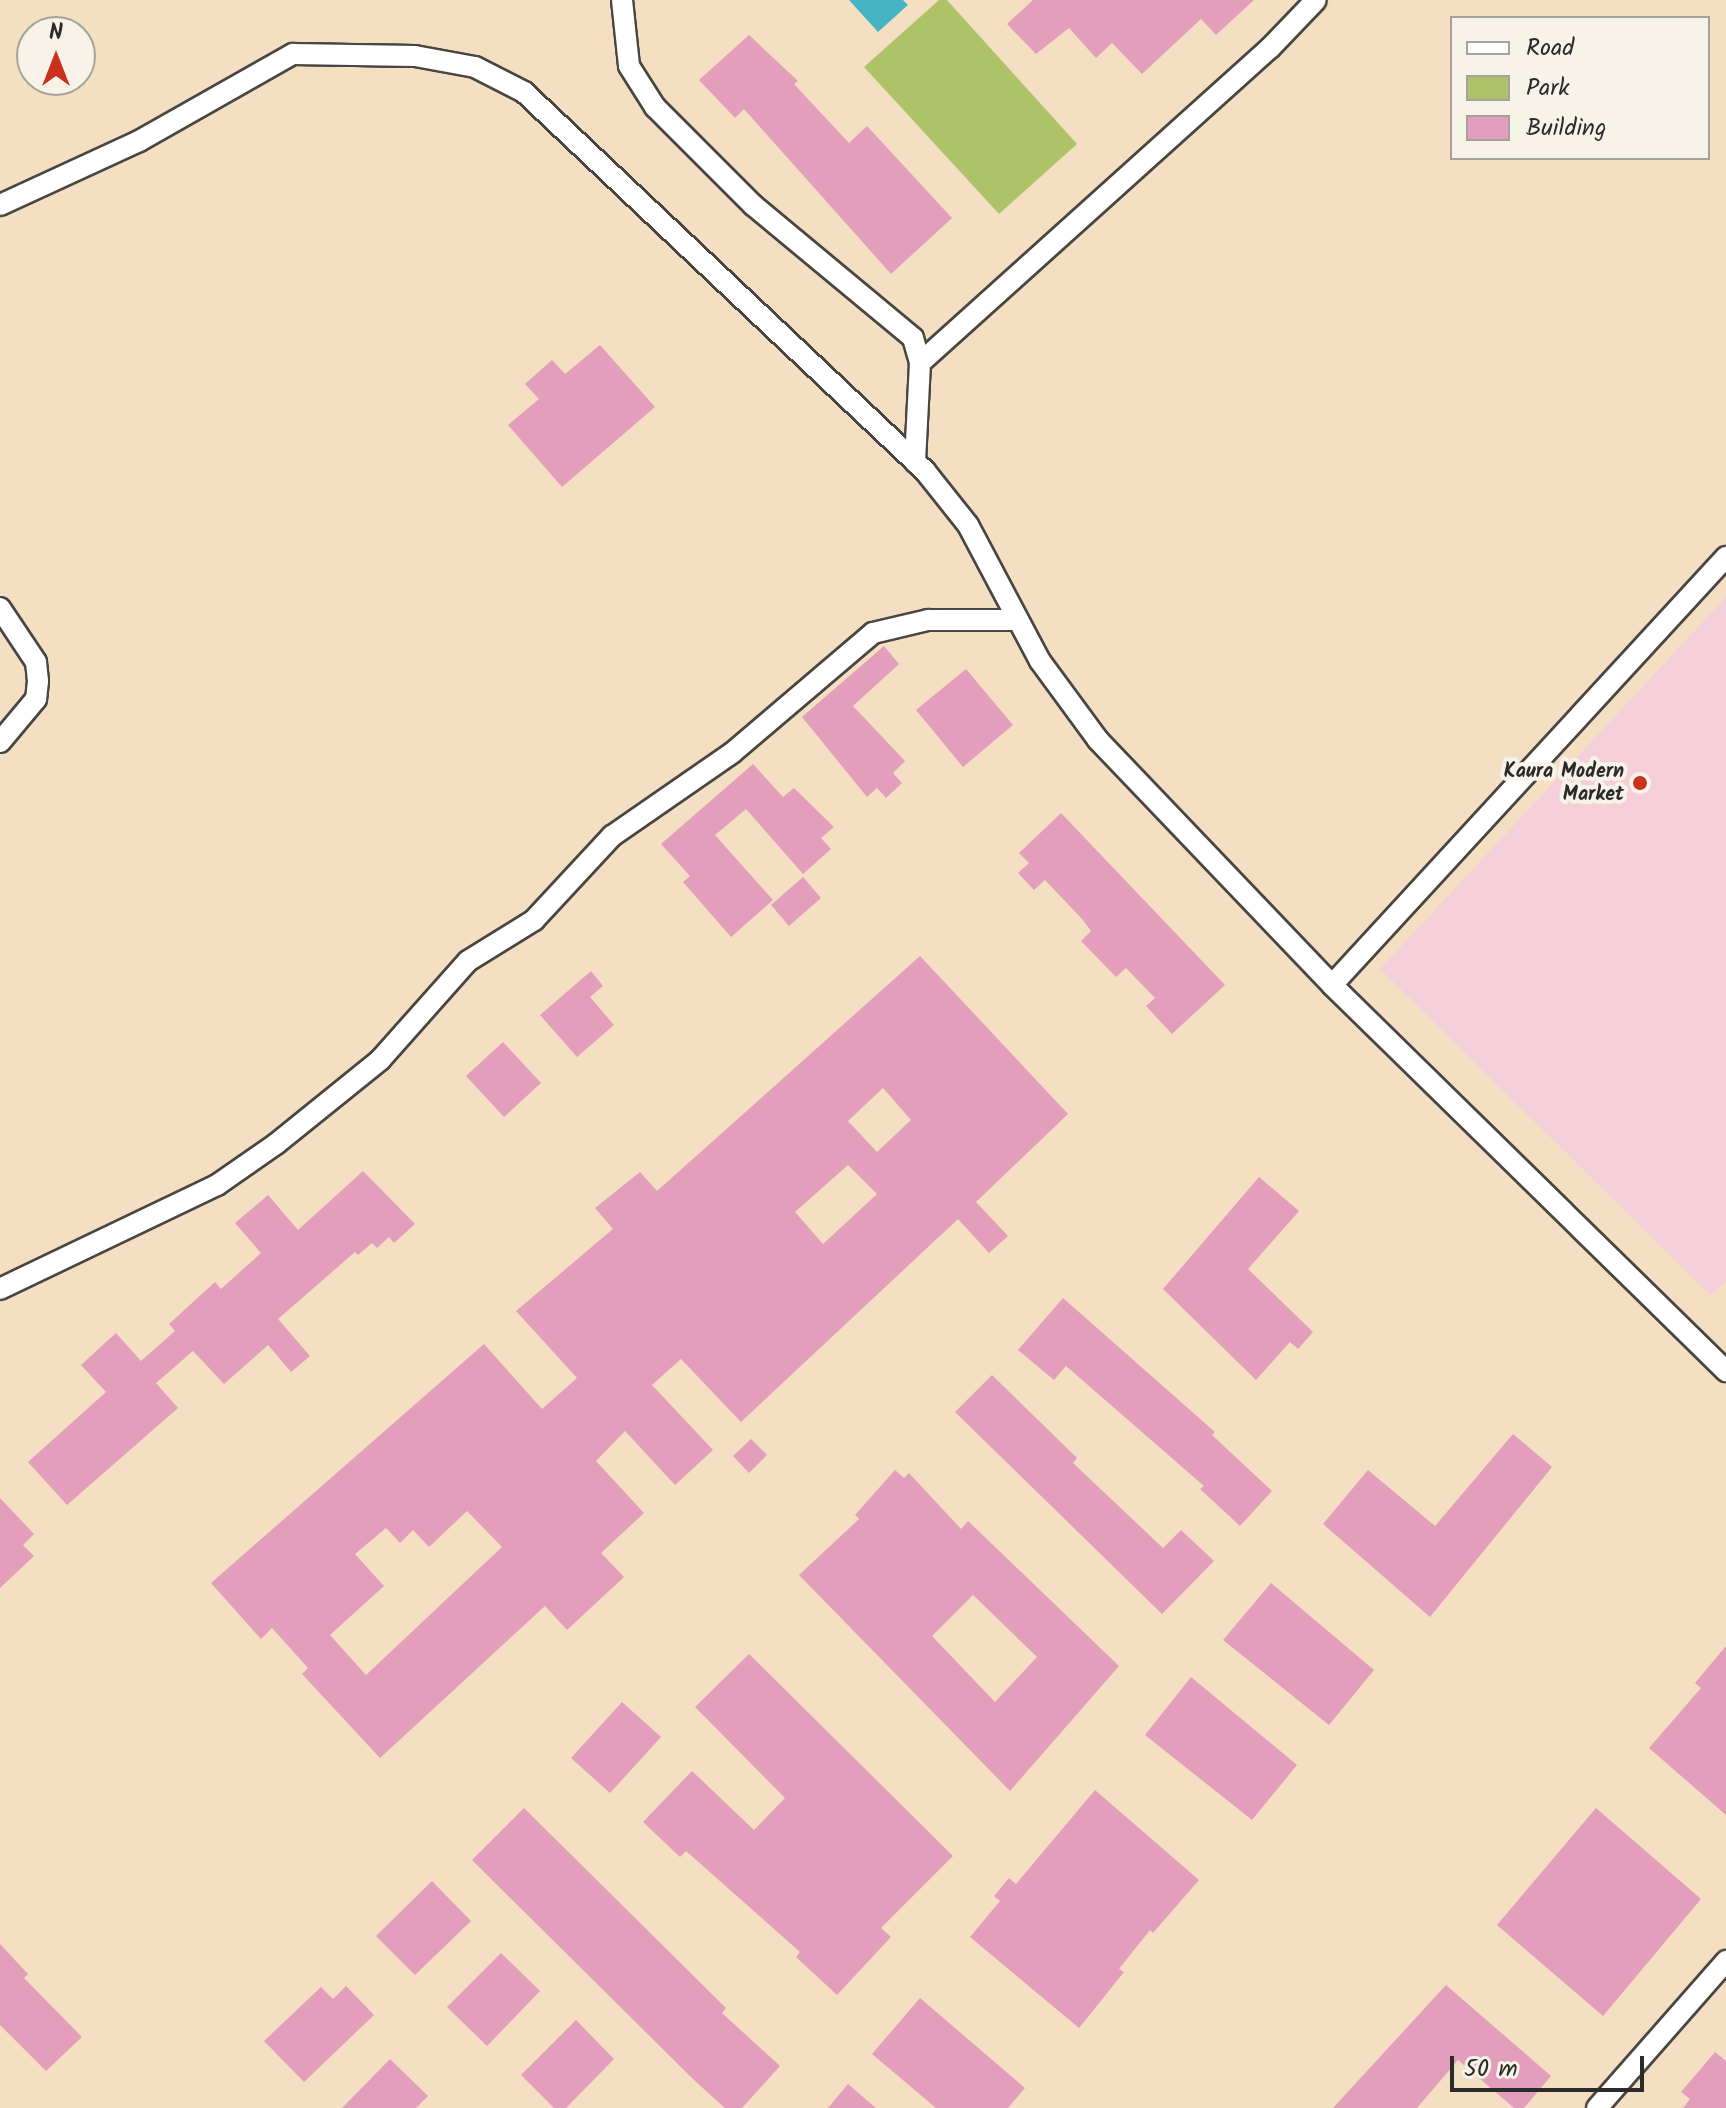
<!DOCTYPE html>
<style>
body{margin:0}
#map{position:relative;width:1726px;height:2108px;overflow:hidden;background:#f4dfc3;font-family:Kalam,sans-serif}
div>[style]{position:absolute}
.built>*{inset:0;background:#f5cfda}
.green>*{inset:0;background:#aec368}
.water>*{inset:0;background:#47b4c3}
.building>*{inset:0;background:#e29ebb}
.roads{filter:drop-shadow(2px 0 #494642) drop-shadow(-2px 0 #494642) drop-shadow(0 2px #494642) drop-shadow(0 -2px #494642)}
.street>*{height:20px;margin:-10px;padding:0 10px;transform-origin:10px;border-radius:10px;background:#fff}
.dots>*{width:22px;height:22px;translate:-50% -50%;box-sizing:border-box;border:4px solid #f7f3e8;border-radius:50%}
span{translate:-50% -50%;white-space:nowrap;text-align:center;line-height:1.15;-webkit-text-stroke:8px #f7f3e8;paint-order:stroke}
.poi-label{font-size:20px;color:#2b2b2b;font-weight:700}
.right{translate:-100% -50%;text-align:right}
.legend{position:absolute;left:1450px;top:16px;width:260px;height:144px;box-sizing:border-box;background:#f7f3e8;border:2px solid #a5a39c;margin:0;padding:10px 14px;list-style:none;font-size:24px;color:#2b2b2b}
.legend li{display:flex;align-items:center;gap:16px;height:40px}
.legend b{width:40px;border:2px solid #a5a39c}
.north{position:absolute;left:16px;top:16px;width:80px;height:80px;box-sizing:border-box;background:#f7f3e8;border:2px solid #a5a39c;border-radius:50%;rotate:0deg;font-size:22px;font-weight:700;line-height:32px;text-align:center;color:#2b2b2b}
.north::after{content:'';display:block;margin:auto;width:28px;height:36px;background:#c8321e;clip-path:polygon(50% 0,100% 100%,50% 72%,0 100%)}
.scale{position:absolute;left:1450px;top:2056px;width:194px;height:36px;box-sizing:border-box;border:4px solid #2b2b2b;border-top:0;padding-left:10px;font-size:24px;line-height:28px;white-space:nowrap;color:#2b2b2b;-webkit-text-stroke:6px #f7f3e8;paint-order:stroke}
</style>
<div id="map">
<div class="built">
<div style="clip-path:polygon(1726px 597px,1726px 1281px,1711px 1296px,1380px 969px)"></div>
</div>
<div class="green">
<div style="clip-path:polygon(939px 0,947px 0,1077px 144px,999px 214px,864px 67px)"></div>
</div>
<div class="water">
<div style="clip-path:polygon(849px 0,903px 0,908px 5px,878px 32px)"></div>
</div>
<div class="building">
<div style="clip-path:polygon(1033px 0,1254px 0,1216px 35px,1201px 19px,1142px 74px,1112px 43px,1096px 58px,1069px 28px,1036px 54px,1007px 24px)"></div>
<div style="clip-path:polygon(749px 35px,798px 81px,794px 84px,849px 143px,867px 126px,952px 218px,891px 274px,744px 109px,735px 118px,699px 80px)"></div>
<div style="clip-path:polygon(600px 345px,655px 407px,562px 487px,508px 425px,539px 399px,525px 384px,552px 360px,565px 374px)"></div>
<div style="clip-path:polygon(884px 646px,899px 664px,853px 706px,905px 761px,893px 773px,902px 783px,886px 798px,877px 788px,867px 797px,802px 717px)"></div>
<div style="clip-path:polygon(966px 669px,1013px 725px,963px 767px,916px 710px)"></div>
<div style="clip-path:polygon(753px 764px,783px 797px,794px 788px,834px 827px,821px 838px,831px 849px,803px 874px,746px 809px,715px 835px,773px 900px,731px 937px,683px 882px,690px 876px,661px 844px)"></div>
<div style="clip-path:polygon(1061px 813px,1225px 985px,1172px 1034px,1146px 1006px,1155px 998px,1126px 968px,1116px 977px,1081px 941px,1091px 931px,1082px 919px,1045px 880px,1034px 890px,1018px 873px,1029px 863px,1019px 853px)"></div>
<div style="clip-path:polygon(803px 877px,821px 898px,789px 926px,771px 905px)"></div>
<div style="clip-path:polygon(evenodd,920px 956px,1068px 1114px,976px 1202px,1008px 1236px,989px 1253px,958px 1219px,741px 1422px,681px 1359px,652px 1385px,713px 1450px,675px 1485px,625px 1431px,596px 1461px,644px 1513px,601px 1553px,624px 1577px,567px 1630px,545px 1606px,380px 1758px,302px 1674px,308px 1668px,272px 1628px,261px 1639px,211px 1583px,484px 1344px,542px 1409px,577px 1378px,516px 1311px,613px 1229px,595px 1208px,640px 1172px,657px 1191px,920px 956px,883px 1088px,911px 1120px,877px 1152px,848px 1121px,883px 1088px,920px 956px,848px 1165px,877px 1194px,823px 1244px,795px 1212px,848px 1165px,920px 956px,467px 1511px,502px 1547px,366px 1675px,330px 1635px,384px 1586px,355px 1554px,386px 1528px,400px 1543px,413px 1530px,429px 1547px,467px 1511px)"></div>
<div style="clip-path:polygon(591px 971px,603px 986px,590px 997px,614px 1025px,577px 1057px,540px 1015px)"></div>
<div style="clip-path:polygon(503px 1042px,541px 1083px,504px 1117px,466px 1076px)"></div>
<div style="clip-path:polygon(363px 1171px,415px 1224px,394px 1243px,389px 1237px,377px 1248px,372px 1243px,358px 1255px,355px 1252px,278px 1319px,310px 1356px,291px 1372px,268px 1345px,224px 1384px,193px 1351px,156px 1383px,178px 1408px,67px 1505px,28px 1462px,106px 1392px,81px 1365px,116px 1333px,141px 1361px,175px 1331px,169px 1324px,215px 1282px,221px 1289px,261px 1253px,235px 1223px,268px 1195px,298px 1230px)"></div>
<div style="clip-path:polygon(1259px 1177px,1299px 1211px,1248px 1269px,1313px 1332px,1298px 1349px,1290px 1342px,1256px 1380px,1163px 1289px)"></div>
<div style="clip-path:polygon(1063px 1298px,1215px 1432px,1212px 1435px,1272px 1491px,1240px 1526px,1200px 1489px,1204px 1486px,1066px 1366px,1054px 1380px,1018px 1350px)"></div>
<div style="clip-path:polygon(992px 1375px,1077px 1458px,1073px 1463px,1163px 1548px,1181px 1530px,1214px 1561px,1162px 1614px,955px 1412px)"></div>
<div style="clip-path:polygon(1513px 1434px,1552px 1467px,1430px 1617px,1323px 1524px,1368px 1470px,1435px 1526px)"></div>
<div style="clip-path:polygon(751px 1439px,767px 1455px,749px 1473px,733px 1456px)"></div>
<div style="clip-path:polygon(evenodd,895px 1470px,904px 1478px,909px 1473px,961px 1529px,968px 1521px,1119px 1666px,1010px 1791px,799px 1575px,859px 1519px,855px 1515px,895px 1470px,973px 1595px,1037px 1657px,995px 1702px,932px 1636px,973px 1595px)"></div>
<div style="clip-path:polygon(0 1498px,34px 1534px,23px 1545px,34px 1556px,0 1588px)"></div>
<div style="clip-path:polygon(1271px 1583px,1374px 1670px,1329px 1725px,1223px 1640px)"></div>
<div style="clip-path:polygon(1726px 1646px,1726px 1815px,1649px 1748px,1701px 1688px,1695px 1683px)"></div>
<div style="clip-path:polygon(749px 1654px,953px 1856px,881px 1928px,891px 1937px,837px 1995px,796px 1957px,800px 1952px,686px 1851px,680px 1857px,643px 1822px,692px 1771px,754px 1830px,785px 1798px,695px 1707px)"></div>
<div style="clip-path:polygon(1191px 1677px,1297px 1765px,1252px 1820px,1145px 1735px)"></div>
<div style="clip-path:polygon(622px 1702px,661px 1737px,610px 1793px,571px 1758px)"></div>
<div style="clip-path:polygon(1095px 1790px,1199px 1880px,1153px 1933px,1150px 1930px,1119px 1969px,1124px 1972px,1079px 2028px,970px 1937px,1000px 1901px,994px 1896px,1009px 1878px,1016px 1884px)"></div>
<div style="clip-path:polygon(524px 1808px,726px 2008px,722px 2013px,780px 2066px,742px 2108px,725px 2108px,694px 2080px,472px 1860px)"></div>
<div style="clip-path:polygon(1596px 1808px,1701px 1899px,1603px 2016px,1497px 1925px)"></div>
<div style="clip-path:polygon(432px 1881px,471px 1921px,415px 1975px,376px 1936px)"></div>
<div style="clip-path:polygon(0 1944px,28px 1974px,24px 1978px,82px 2037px,46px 2071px,0 2025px)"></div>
<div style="clip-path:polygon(501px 1953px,540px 1991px,487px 2046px,447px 2007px)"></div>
<div style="clip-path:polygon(1446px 1985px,1551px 2076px,1524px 2108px,1514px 2108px,1458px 2060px,1417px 2108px,1333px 2108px)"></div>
<div style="clip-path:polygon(346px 1986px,374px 2015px,304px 2082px,264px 2041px,321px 1987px,333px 1999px)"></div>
<div style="clip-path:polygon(920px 1998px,1025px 2088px,1008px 2108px,936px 2108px,872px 2054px)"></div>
<div style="clip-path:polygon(576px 2020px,614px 2059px,566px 2108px,554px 2108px,521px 2075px)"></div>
<div style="clip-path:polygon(1715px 2052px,1726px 2061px,1726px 2108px,1683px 2108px,1690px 2099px,1681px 2092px)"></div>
<div style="clip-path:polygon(390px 2059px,428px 2096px,416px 2108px,342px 2108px)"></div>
<div style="clip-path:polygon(848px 2084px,876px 2108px,828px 2108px)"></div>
</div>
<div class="roads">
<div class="street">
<div style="left:622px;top:0;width:66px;rotate:83.9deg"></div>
<div style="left:629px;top:66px;width:49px;rotate:57.6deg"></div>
<div style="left:655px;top:107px;width:139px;rotate:45deg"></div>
<div style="left:753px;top:205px;width:208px;rotate:39.7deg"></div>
<div style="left:913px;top:338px;width:26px;rotate:74deg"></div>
<div style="left:920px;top:363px;width:99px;rotate:92.9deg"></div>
<div style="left:0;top:205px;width:153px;rotate:-24.7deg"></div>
<div style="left:139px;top:141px;width:177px;rotate:-29.5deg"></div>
<div style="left:293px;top:54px;width:122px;rotate:0.9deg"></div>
<div style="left:415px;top:56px;width:61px;rotate:10.4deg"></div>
<div style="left:475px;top:67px;width:55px;rotate:27deg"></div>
<div style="left:524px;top:92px;width:552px;rotate:43.38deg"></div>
<div style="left:925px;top:471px;width:69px;rotate:51.5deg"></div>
<div style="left:968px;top:525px;width:154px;rotate:62.1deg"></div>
<div style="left:1040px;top:661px;width:98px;rotate:53.7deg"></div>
<div style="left:1098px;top:740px;width:339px;rotate:46.3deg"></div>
<div style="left:1332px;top:985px;width:552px;rotate:44.41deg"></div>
<div style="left:920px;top:363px;width:471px;rotate:-42deg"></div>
<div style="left:1270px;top:48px;width:66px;rotate:-46.2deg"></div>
<div style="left:0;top:608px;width:65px;rotate:56.3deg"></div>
<div style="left:36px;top:662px;width:19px;rotate:84deg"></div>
<div style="left:38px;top:681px;width:18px;rotate:96deg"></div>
<div style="left:36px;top:699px;width:56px;rotate:129.9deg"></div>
<div style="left:1332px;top:985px;width:582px;rotate:-47.37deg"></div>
<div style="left:0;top:1289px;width:241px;rotate:-25.6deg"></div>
<div style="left:217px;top:1185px;width:72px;rotate:-34.8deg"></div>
<div style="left:276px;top:1144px;width:134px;rotate:-38.9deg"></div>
<div style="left:380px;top:1060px;width:132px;rotate:-48.4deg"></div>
<div style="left:468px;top:961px;width:78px;rotate:-31.8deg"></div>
<div style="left:534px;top:920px;width:115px;rotate:-47.1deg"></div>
<div style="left:612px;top:836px;width:146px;rotate:-34.7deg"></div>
<div style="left:732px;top:753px;width:185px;rotate:-40.4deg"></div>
<div style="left:873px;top:633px;width:57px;rotate:-13.3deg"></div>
<div style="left:928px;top:620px;width:90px"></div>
<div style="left:1597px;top:2108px;width:196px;rotate:-48.7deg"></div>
</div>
</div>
<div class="dots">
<div style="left:1640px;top:783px;background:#c8321e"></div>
</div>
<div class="poi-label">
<span class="right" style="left:1624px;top:784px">Kaura Modern<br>Market</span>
</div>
<ul class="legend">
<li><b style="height:10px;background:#fff"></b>Road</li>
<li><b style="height:22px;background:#aec368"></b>Park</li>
<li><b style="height:22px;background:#e29ebb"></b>Building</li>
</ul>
<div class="north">N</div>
<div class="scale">50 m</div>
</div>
